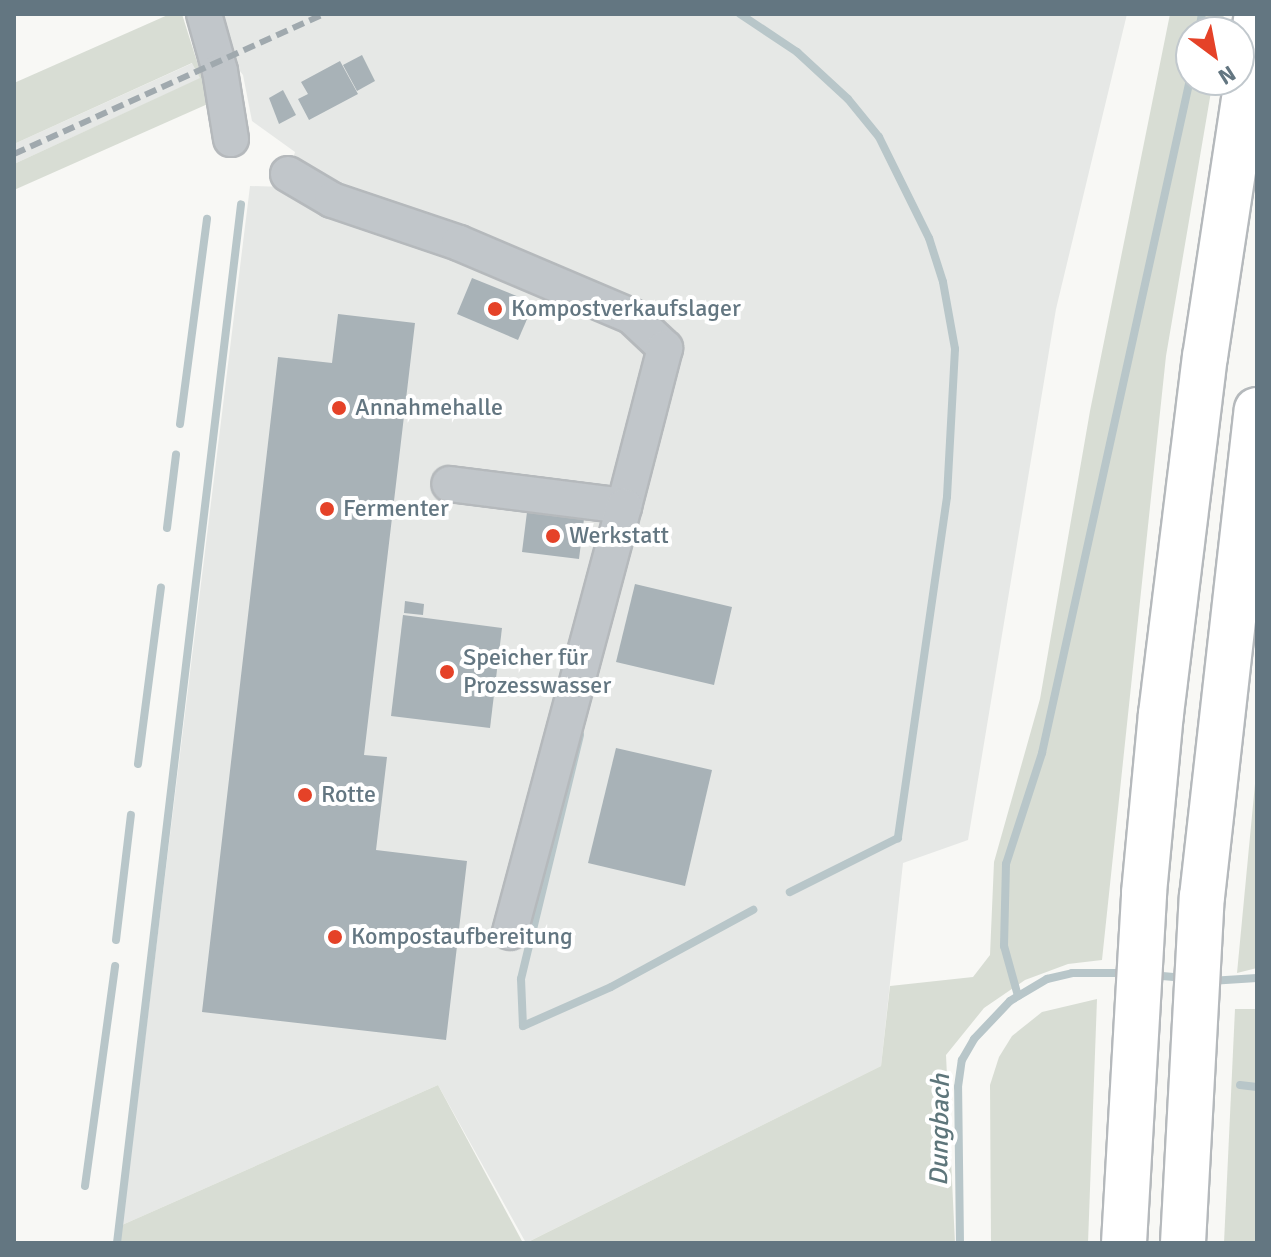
<!DOCTYPE html>
<meta charset="utf-8">
<style>
body{margin:0}
#map{position:relative;width:1271px;height:1257px;overflow:hidden;background:#f8f8f5;font-family:Signika,sans-serif}
div>[style]{position:absolute}
.built>*{inset:0;background:#e6e8e6}
.green>*{inset:0;background:#d8ddd4}
.stream>*{height:8px;margin:-4px;padding:0 4px;transform-origin:4px;border-radius:4px;background:#b8c6c9}
.building>*{inset:0;background:#a8b2b7}
.roads{filter:drop-shadow(2px 0 #b5b9bc) drop-shadow(-2px 0 #b5b9bc) drop-shadow(0 2px #b5b9bc) drop-shadow(0 -2px #b5b9bc)}
.minor>*{height:34px;margin:-17px;padding:0 17px;transform-origin:17px;border-radius:17px;background:#c1c6ca}
.highway>*{height:44px;margin:-22px;padding:0 22px;transform-origin:22px;border-radius:22px;background:#fff}
.rail>*{height:6px;margin-top:-3px;transform-origin:0;background:repeating-linear-gradient(90deg,#a0a9ae 0 12px,transparent 0 18px)}
.dots>*{width:22px;height:22px;translate:-50% -50%;box-sizing:border-box;border:4px solid #fff;border-radius:50%}
span{translate:-50% -50%;white-space:nowrap;text-align:center;line-height:1.15;-webkit-text-stroke:8px #fff;paint-order:stroke}
.poi-label{font-size:24px;color:#637681}
.left{translate:0 -50%;text-align:left}
.water-label{font-size:26px;color:#5e767b;font-style:italic}
.frame{position:absolute;inset:0;border:16px solid #637681;pointer-events:none}
.north{position:absolute;left:1175px;top:16px;width:80px;height:80px;box-sizing:border-box;background:#fff;border:2px solid #c1c8cd;border-radius:50%;rotate:148deg;font-size:22px;font-weight:700;line-height:32px;text-align:center;color:#637681}
.north::after{content:'';display:block;margin:auto;width:28px;height:36px;background:#e54228;clip-path:polygon(50% 0,100% 100%,50% 72%,0 100%)}
</style>
<div id="map">
<div class="built">
<div style="clip-path:polygon(219px 14px,1127px 14px,1056px 309px,968px 840px,903px 863px,881px 1066px,526px 1243px,438px 1085px,122px 1225px,250px 186px,285px 187px,295px 152px,252px 121px,243px 75px,234px 63px,14px 164px,14px 144px,228px 47px)"></div>
</div>
<div class="green">
<div style="clip-path:polygon(170px 14px,182px 14px,210px 103px,14px 190px,14px 164px,200px 78px,192px 63px,14px 144px,14px 83px)"></div>
<div style="clip-path:polygon(1170px 14px,1224px 14px,1221px 32px,1191px 32px,1191px 80px,1213px 80px,1166px 356px,1102px 960px,1068px 964px,1025px 980px,984px 1008px,946px 1055px,955px 1243px,526px 1243px,881px 1066px,890px 986px,973px 977px,990px 955px,994px 862px,1040px 699px,1090px 411px)"></div>
<div style="clip-path:polygon(1257px 763px,1257px 968px,1237px 973px)"></div>
<div style="clip-path:polygon(1097px 999px,1088px 1243px,991px 1243px,990px 1085px,999px 1057px,1012px 1036px,1042px 1012px)"></div>
<div style="clip-path:polygon(1235px 1009px,1257px 1009px,1257px 1243px,1224px 1243px)"></div>
<div style="clip-path:polygon(438px 1085px,523px 1243px,120px 1243px,122px 1225px)"></div>
</div>
<div class="stream">
<div style="left:740px;top:14px;width:69px;rotate:33.7deg"></div>
<div style="left:797px;top:52px;width:69px;rotate:42.7deg"></div>
<div style="left:848px;top:99px;width:49px;rotate:50.8deg"></div>
<div style="left:879px;top:137px;width:113px;rotate:63.7deg"></div>
<div style="left:929px;top:238px;width:46px;rotate:72.3deg"></div>
<div style="left:943px;top:282px;width:68px;rotate:79.8deg"></div>
<div style="left:955px;top:349px;width:148px;rotate:93.1deg"></div>
<div style="left:947px;top:497px;width:345px;rotate:98.2deg"></div>
<div style="left:898px;top:838px;width:121px;rotate:153.4deg"></div>
<div style="left:1199px;top:32px;width:18px;rotate:-81deg"></div>
<div style="left:180px;top:424px;width:207px;rotate:-82.5deg"></div>
<div style="left:167px;top:528px;width:74px;rotate:-83deg"></div>
<div style="left:580px;top:735px;width:251px;rotate:103.6deg"></div>
<div style="left:521px;top:979px;width:47px;rotate:87.6deg"></div>
<div style="left:523px;top:1026px;width:96px;rotate:-23.9deg"></div>
<div style="left:611px;top:987px;width:162px;rotate:-28.5deg"></div>
<div style="left:138px;top:764px;width:178px;rotate:-82.6deg"></div>
<div style="left:116px;top:940px;width:126px;rotate:-83.2deg"></div>
<div style="left:1151px;top:975px;width:34px;rotate:5deg"></div>
<div style="left:1210px;top:981px;width:47px;rotate:-3.7deg"></div>
<div style="left:1018px;top:996px;width:52px;rotate:-105.6deg"></div>
<div style="left:1004px;top:946px;width:82px;rotate:-88.6deg"></div>
<div style="left:1006px;top:864px;width:117px;rotate:-72deg"></div>
<div style="left:1042px;top:753px;width:694px;rotate:-77.61deg"></div>
<div style="left:1240px;top:1085px;width:17px;rotate:7deg"></div>
<div style="left:85px;top:1186px;width:222px;rotate:-82.2deg"></div>
<div style="left:117px;top:1243px;width:1046px;rotate:-83.19deg"></div>
<div style="left:960px;top:1243px;width:156px;rotate:-90.7deg"></div>
<div style="left:958px;top:1087px;width:27px;rotate:-82deg"></div>
<div style="left:962px;top:1060px;width:24px;rotate:-60deg"></div>
<div style="left:974px;top:1039px;width:52px;rotate:-46.5deg"></div>
<div style="left:1010px;top:1001px;width:43px;rotate:-30.7deg"></div>
<div style="left:1047px;top:979px;width:26px;rotate:-13deg"></div>
<div style="left:1072px;top:973px;width:53px"></div>
</div>
<div class="building">
<div style="clip-path:polygon(362px 55px,375px 81px,357px 91px,343px 65px)"></div>
<div style="clip-path:polygon(340px 61px,358px 94px,309px 120px,298px 99px,308px 94px,301px 82px)"></div>
<div style="clip-path:polygon(283px 90px,296px 115px,279px 124px,269px 98px)"></div>
<div style="clip-path:polygon(472px 278px,534px 303px,518px 340px,457px 314px)"></div>
<div style="clip-path:polygon(338px 314px,415px 323px,364px 755px,387px 757px,376px 850px,467px 861px,446px 1040px,202px 1012px,278px 357px,332px 363px)"></div>
<div style="clip-path:polygon(527px 512px,584px 519px,579px 559px,522px 552px)"></div>
<div style="clip-path:polygon(635px 584px,732px 607px,714px 685px,616px 662px)"></div>
<div style="clip-path:polygon(405px 601px,424px 604px,423px 615px,404px 613px)"></div>
<div style="clip-path:polygon(403px 615px,502px 628px,490px 728px,391px 716px)"></div>
<div style="clip-path:polygon(616px 748px,712px 770px,685px 886px,588px 863px)"></div>
</div>
<div class="roads">
<div class="minor">
<div style="left:204px;top:14px;width:59px;rotate:74.3deg"></div>
<div style="left:220px;top:71px;width:69px;rotate:80.8deg"></div>
<div style="left:288px;top:174px;width:51px;rotate:30.6deg"></div>
<div style="left:332px;top:200px;width:134px;rotate:18.7deg"></div>
<div style="left:459px;top:243px;width:187px;rotate:23deg"></div>
<div style="left:631px;top:316px;width:47px;rotate:43.3deg"></div>
<div style="left:665px;top:348px;width:163px;rotate:104.5deg"></div>
<div style="left:624px;top:506px;width:176px;rotate:-172.8deg"></div>
<div style="left:510px;top:932px;width:441px;rotate:-75deg"></div>
</div>
<div class="highway">
<div style="left:1124px;top:1243px;width:351px;rotate:-86.7deg"></div>
<div style="left:1144px;top:893px;width:180px;rotate:-84.6deg"></div>
<div style="left:1161px;top:714px;width:360px;rotate:-83deg"></div>
<div style="left:1205px;top:357px;width:346px;rotate:-81.4deg"></div>
<div style="left:1183px;top:1243px;width:347px;rotate:-86.9deg"></div>
<div style="left:1202px;top:897px;width:490px;rotate:-83.6deg"></div>
</div>
</div>
<div class="rail">
<div style="left:14px;top:154px;width:340px;rotate:-24.3deg"></div>
</div>
<div class="dots">
<div style="left:495px;top:309px;background:#e54228"></div>
<div style="left:339px;top:408px;background:#e54228"></div>
<div style="left:327px;top:509px;background:#e54228"></div>
<div style="left:553px;top:536px;background:#e54228"></div>
<div style="left:447px;top:672px;background:#e54228"></div>
<div style="left:305px;top:795px;background:#e54228"></div>
<div style="left:335px;top:937px;background:#e54228"></div>
</div>
<div class="poi-label">
<span class="left" style="left:511px;top:309px">Kompostverkaufslager</span>
<span class="left" style="left:355px;top:408px">Annahmehalle</span>
<span class="left" style="left:343px;top:509px">Fermenter</span>
<span class="left" style="left:569px;top:536px">Werkstatt</span>
<span class="left" style="left:463px;top:672px">Speicher für<br>Prozesswasser</span>
<span class="left" style="left:321px;top:795px">Rotte</span>
<span class="left" style="left:351px;top:937px">Kompostaufbereitung</span>
</div>
<div class="water-label">
<span style="left:941px;top:1130px;rotate:-89deg">Dungbach</span>
</div>
<div class="frame"></div>
<div class="north">N</div>
</div>
